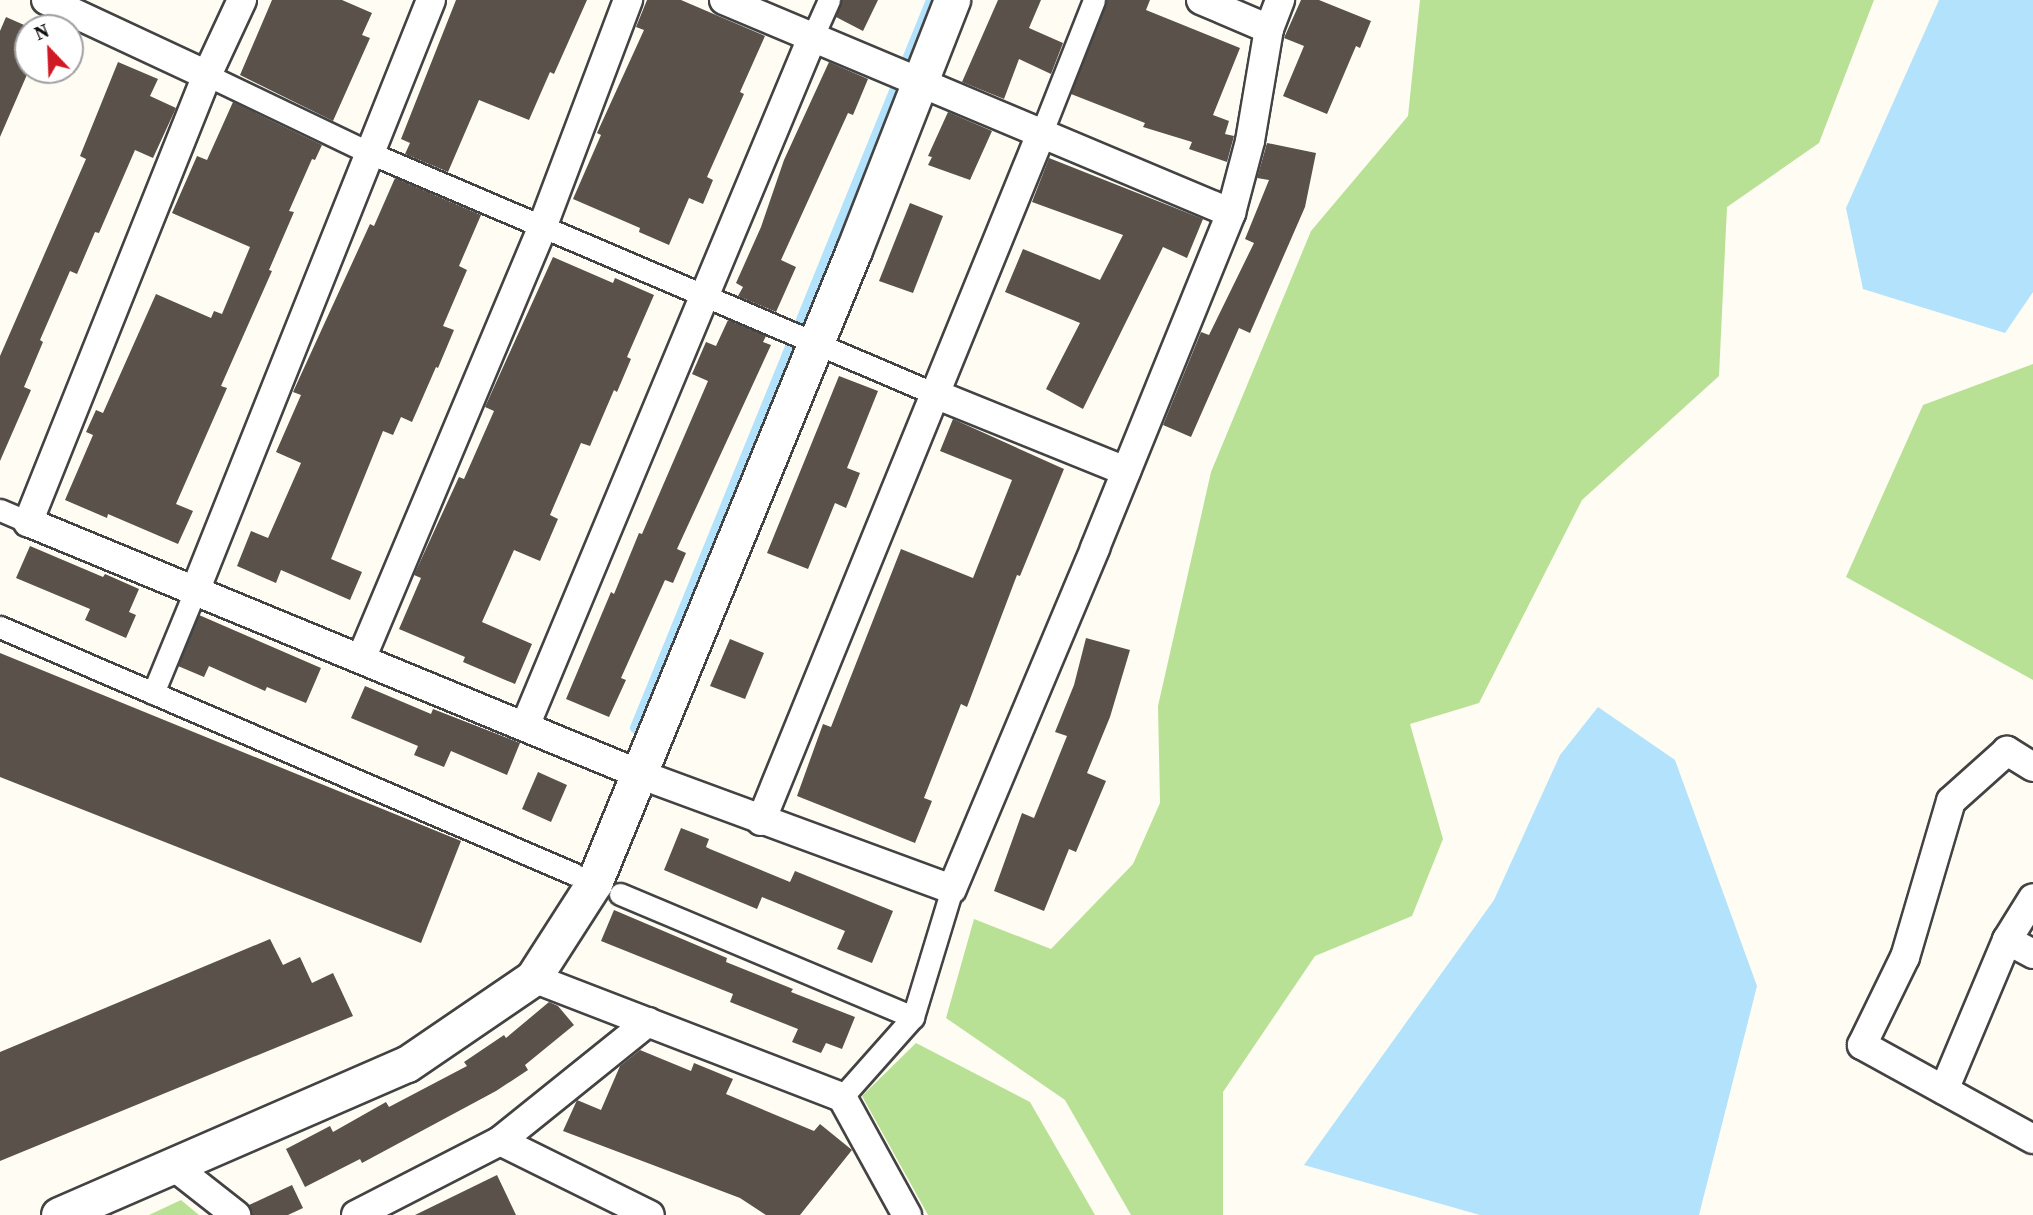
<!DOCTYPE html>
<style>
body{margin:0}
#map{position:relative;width:2033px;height:1215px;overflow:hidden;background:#fffcf3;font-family:"Source Serif 4",serif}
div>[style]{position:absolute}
.forest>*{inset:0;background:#b9e195}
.water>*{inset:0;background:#b2e2fc}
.stream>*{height:10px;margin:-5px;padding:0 5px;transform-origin:5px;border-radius:5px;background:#b2e2fc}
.building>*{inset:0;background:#5a514b}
.roads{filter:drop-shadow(2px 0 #434343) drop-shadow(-2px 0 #434343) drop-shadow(0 2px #434343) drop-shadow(0 -2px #434343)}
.pedestrian>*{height:21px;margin:-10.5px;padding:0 10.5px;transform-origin:10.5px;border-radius:10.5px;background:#fff}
.minor>*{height:28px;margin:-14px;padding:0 14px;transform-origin:14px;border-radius:14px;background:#fff}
.tertiary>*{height:35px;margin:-17.5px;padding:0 17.5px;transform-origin:17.5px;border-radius:17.5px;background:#fff}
span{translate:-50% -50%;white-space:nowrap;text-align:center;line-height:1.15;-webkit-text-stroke:7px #fff;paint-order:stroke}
.north{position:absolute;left:14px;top:14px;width:70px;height:70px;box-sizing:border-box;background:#fff;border:2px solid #9f9f9f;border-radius:50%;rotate:337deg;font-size:19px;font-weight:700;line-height:28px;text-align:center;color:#101010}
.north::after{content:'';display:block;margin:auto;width:24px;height:32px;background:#cf1925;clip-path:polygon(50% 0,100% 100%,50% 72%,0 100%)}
</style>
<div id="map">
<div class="forest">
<div style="clip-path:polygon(1420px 0,1874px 0,1819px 143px,1727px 207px,1719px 376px,1582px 500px,1479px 703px,1410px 724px,1443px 839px,1412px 916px,1315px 956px,1223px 1092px,1223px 1215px,1131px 1215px,1065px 1100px,946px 1018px,974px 919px,1051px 949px,1133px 864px,1160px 803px,1158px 706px,1211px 472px,1311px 231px,1408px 116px)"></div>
<div style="clip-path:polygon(2033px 364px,2033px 680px,1846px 577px,1923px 405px)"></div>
<div style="clip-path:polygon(916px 1043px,1030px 1102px,1095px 1215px,928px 1215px,862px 1096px)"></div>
<div style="clip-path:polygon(181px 1200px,199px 1215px,149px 1215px)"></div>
</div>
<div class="water">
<div style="clip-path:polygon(1939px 0,2033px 0,2033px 292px,2005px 333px,1863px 289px,1846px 208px)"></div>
<div style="clip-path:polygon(1598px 707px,1675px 760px,1757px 986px,1699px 1215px,1480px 1215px,1304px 1165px,1494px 900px,1560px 755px)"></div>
</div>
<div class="stream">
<div style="left:635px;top:728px;width:786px;rotate:-67.87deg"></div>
</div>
<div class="building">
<div style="clip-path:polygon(272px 0,342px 0,372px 13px,362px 35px,370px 38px,333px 121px,240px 75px)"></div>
<div style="clip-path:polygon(456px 0,587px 0,554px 74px,550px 72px,529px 120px,479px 100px,448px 172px,405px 154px,410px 143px,401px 139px)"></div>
<div style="clip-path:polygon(647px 0,681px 0,765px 36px,740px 92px,744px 94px,707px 177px,713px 180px,703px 204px,689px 198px,669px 245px,639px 232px,640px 228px,573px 199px,601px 135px,597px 133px,644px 30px,636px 27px)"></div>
<div style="clip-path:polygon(842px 0,878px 0,863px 31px,836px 17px)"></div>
<div style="clip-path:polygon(998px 0,1041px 0,1029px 28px,1063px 43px,1051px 74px,1019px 59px,1004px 99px,962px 82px)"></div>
<div style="clip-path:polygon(1107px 0,1150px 0,1146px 10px,1240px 48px,1213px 115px,1229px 121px,1225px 134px,1234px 136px,1227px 162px,1189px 149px,1192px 142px,1143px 127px,1145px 123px,1071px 94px)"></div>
<div style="clip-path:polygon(1301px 0,1319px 0,1371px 21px,1360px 48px,1356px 46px,1327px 114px,1283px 96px,1304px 46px,1284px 38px)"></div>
<div style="clip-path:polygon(6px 17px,31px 28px,28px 28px,29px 70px,0 137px,0 31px)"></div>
<div style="clip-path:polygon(118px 62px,158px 79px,150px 96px,176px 108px,153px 158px,135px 150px,99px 233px,95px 232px,77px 274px,70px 271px,40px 340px,43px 342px,24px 387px,31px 390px,0 461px,0 356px,86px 159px,80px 156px)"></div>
<div style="clip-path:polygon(829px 62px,868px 79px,853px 115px,848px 113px,781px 260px,796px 267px,776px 312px,738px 296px,743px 287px,736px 283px,761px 227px,784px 160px)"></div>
<div style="clip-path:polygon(233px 102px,322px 145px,315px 160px,312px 159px,289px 211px,294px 212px,269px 270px,272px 271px,221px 386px,227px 388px,176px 504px,193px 511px,178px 544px,108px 514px,107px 518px,65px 500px,93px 435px,86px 432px,96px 410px,103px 413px,156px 294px,211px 318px,214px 311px,222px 314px,250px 247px,172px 213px,197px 156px,207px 160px)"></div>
<div style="clip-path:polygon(948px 112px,992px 131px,970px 180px,928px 165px,932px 157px,928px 156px)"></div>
<div style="clip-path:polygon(1267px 143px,1316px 153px,1305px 207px,1250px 333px,1239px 328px,1191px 437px,1163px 425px,1201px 332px,1209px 335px,1254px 243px,1245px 239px,1269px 180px,1257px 178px)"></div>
<div style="clip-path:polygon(1049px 158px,1203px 219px,1187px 258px,1163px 247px,1083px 409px,1046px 389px,1080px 323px,1005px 292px,1023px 249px,1100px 280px,1123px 235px,1032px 202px)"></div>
<div style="clip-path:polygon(395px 178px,481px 215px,459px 266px,467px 270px,443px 326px,454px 330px,438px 368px,436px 367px,412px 422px,401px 417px,393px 435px,383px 431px,331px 559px,362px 572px,350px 600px,281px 570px,276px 583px,237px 566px,251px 531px,268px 538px,301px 463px,276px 452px,301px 395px,293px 392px,370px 224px,374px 226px)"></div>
<div style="clip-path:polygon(910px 203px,943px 216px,913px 293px,879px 281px)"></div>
<div style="clip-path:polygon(553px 257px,613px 283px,615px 278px,654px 295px,627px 357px,631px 359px,617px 392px,614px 390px,590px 446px,581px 443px,550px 515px,558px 519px,540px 561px,514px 550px,482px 622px,532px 644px,515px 684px,463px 662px,465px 657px,399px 629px,421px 578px,414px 575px,459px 477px,464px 479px,494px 411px,485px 407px)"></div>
<div style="clip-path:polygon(728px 320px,766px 336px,763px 342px,771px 345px,677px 549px,686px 553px,673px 583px,665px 580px,621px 678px,626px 680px,609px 717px,566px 699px,611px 592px,614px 594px,639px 533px,642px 534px,708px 381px,692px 374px,706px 342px,716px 346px)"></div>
<div style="clip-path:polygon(839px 376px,878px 391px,847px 468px,860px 473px,846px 508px,835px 503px,808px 569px,767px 553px)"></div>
<div style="clip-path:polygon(953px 419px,1064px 469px,1020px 576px,1017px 575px,967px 707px,961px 704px,924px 798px,932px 801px,915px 843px,797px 796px,823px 724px,831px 727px,901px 549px,973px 578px,1012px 480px,940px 451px)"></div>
<div style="clip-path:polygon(30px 546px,103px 577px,105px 574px,139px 589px,129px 612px,136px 615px,126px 638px,85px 620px,90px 609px,16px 578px)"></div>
<div style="clip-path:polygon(199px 615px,321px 668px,306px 703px,267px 687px,265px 691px,209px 666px,204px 677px,178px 666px)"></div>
<div style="clip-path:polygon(1086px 638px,1130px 650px,1110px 717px,1087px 773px,1106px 781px,1076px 852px,1069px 849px,1044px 911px,994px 891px,1022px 813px,1034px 818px,1067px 736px,1055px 732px,1074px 685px)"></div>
<div style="clip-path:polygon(730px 639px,764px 653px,745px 699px,710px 686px)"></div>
<div style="clip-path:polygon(0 653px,461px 841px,421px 943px,0 777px)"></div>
<div style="clip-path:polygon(365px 686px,431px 714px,433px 709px,520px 743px,507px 775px,451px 751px,444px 767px,414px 755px,418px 746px,351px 718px)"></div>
<div style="clip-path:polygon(538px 772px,567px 785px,551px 822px,522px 809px)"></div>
<div style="clip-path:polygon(681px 828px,709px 839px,706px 847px,710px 849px,790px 882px,795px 871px,893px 911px,872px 963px,837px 949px,845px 931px,762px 897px,757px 909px,664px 870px)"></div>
<div style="clip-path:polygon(614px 910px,727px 958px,726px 962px,793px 989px,791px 992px,855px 1017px,842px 1049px,826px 1043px,821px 1053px,792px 1042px,798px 1029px,730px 1002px,733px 994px,601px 941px)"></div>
<div style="clip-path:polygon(270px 939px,283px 965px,300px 957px,312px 983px,333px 973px,353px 1016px,0 1161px,0 1052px)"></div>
<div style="clip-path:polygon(549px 1002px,558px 1006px,574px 1025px,525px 1065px,528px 1070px,496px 1091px,362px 1163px,360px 1159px,305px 1187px,286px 1149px,330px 1126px,333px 1132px,386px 1102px,389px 1107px,467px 1066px,464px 1062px,504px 1035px,506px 1038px)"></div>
<div style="clip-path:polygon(640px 1050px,691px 1071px,694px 1063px,733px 1079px,726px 1094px,814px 1131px,820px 1124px,852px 1150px,800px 1215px,766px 1215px,740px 1198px,563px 1131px,577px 1100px,601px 1110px,620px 1066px)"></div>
<div style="clip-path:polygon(497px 1175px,516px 1215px,415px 1215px)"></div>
<div style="clip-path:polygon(292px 1185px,303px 1208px,288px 1215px,252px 1215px,249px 1205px)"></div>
</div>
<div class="roads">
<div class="pedestrian">
<div style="left:812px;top:38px;width:42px;rotate:-65.9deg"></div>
<div style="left:207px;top:75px;width:181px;rotate:25.6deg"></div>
<div style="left:370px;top:153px;width:614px;rotate:23.1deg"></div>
<div style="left:1041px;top:134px;width:144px;rotate:-68.4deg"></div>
<div style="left:0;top:510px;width:30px;rotate:23deg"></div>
<div style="left:0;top:627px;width:625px;rotate:23.28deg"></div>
<div style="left:153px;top:693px;width:110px;rotate:-67.6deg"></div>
<div style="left:620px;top:894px;width:318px;rotate:22.8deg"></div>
<div style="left:842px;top:1097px;width:107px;rotate:-48.4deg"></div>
<div style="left:913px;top:1017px;width:134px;rotate:-73.1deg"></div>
</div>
<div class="minor">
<div style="left:46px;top:0;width:178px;rotate:25deg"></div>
<div style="left:242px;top:0;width:83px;rotate:115deg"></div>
<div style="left:207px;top:75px;width:482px;rotate:111.8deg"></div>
<div style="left:28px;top:522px;width:661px;rotate:22.41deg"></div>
<div style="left:639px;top:774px;width:333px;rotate:20.2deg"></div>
<div style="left:952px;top:889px;width:370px;rotate:-67.2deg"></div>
<div style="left:1095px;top:548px;width:362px;rotate:-67.9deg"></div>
<div style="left:1231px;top:213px;width:74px;rotate:-75.2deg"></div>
<div style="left:1250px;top:141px;width:114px;rotate:-80.4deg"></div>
<div style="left:1269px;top:29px;width:31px;rotate:-69deg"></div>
<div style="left:724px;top:0;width:550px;rotate:22.79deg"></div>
<div style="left:1201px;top:0;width:74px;rotate:23.1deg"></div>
<div style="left:935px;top:394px;width:206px;rotate:22deg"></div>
<div style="left:195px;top:591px;width:636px;rotate:-68.23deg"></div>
<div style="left:361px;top:659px;width:471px;rotate:-67.2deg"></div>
<div style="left:543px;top:225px;width:241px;rotate:-69.3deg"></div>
<div style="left:525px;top:726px;width:745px;rotate:-67.36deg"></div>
<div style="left:2033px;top:767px;width:31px;rotate:-148deg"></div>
<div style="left:2007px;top:751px;width:75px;rotate:138.2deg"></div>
<div style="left:1951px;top:801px;width:163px;rotate:106.4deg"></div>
<div style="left:1905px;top:957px;width:98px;rotate:116deg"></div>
<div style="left:1862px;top:1045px;width:195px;rotate:28.8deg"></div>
<div style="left:761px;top:821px;width:742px;rotate:-67.83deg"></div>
<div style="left:2007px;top:940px;width:30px;rotate:28deg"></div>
<div style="left:533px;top:978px;width:331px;rotate:21.1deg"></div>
<div style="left:842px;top:1097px;width:135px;rotate:61.2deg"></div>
<div style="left:1944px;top:1090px;width:163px;rotate:-67.2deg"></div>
<div style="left:2007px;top:940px;width:49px;rotate:-58.2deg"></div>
<div style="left:500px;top:1141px;width:167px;rotate:26.3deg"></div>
<div style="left:171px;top:1164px;width:83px;rotate:38.1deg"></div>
<div style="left:356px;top:1215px;width:162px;rotate:-27.2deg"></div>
<div style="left:500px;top:1141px;width:190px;rotate:-38.8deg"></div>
</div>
<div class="tertiary">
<div style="left:59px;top:1215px;width:379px;rotate:-23.5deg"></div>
<div style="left:407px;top:1064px;width:153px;rotate:-34.3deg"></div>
<div style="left:533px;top:978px;width:113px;rotate:-57.3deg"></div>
<div style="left:594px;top:883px;width:684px;rotate:-67.67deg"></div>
<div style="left:854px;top:250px;width:269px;rotate:-68.6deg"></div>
</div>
</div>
<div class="north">N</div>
</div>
